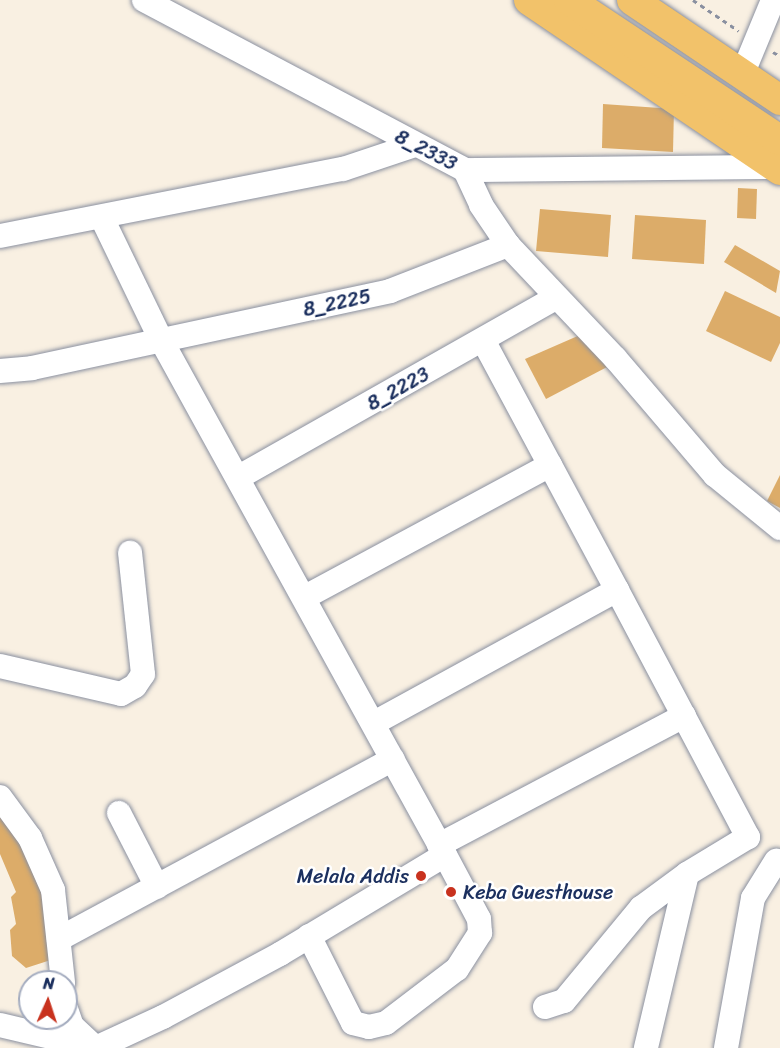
<!DOCTYPE html>
<style>
body{margin:0}
#map{position:relative;width:780px;height:1048px;overflow:hidden;background:#f9f0e2;font-family:Sriracha,sans-serif}
div>[style]{position:absolute}
.building>*{inset:0;background:#dcac69}
.path>*{height:3px;margin-top:-1.5px;transform-origin:0;background:repeating-linear-gradient(90deg,#8a90a0 0 4.5px,transparent 0 9px)}
.roads{filter:drop-shadow(0 0 2px #8a90a0) drop-shadow(0 0 2px #8a90a0)}
.minor>*{height:24px;margin:-12px;padding:0 12px;transform-origin:12px;border-radius:12px;background:#fff}
.major>*{height:30px;margin:-15px;padding:0 15px;transform-origin:15px;border-radius:15px;background:#f2c26a}
.dots>*{width:16px;height:16px;translate:-50% -50%;box-sizing:border-box;border:3px solid #fff;border-radius:50%}
span{translate:-50% -50%;white-space:nowrap;text-align:center;line-height:1.15;-webkit-text-stroke:5px #fff;paint-order:stroke}
.street-label{font-size:20px;color:#1b2f5e}
.poi-label{font-size:20px;color:#1b2f5e}
.right{translate:-100% -50%;text-align:right}
.left{translate:0 -50%;text-align:left}
.north{position:absolute;left:18px;top:970px;width:60px;height:60px;box-sizing:border-box;background:#fff;border:2px solid #a4acbf;border-radius:50%;rotate:3deg;font-size:16px;font-weight:700;line-height:24px;text-align:center;color:#1b2f5e}
.north::after{content:'';display:block;margin:auto;width:21px;height:27px;background:#c8321e;clip-path:polygon(50% 0,100% 100%,50% 72%,0 100%)}
</style>
<div id="map">
<div class="building">
<i style="clip-path:polygon(603px 104px,674px 109px,673px 152px,602px 148px)"></i>
<i style="clip-path:polygon(738px 188px,757px 189px,756px 219px,737px 218px)"></i>
<i style="clip-path:polygon(540px 209px,611px 215px,608px 257px,536px 251px)"></i>
<i style="clip-path:polygon(635px 215px,706px 220px,704px 264px,632px 259px)"></i>
<i style="clip-path:polygon(735px 245px,780px 271px,776px 293px,724px 262px)"></i>
<i style="clip-path:polygon(725px 291px,780px 317px,780px 343px,771px 362px,706px 331px)"></i>
<i style="clip-path:polygon(580px 335px,609px 366px,546px 399px,525px 359px)"></i>
<i style="clip-path:polygon(780px 475px,780px 508px,767px 501px)"></i>
<i style="clip-path:polygon(0 806px,35px 853px,57px 958px,26px 968px,12px 956px,10px 930px,16px 924px,11px 897px,16px 892px,0 854px)"></i>
</div>
<div class="path">
<i style="left:693px;top:0;width:55px;rotate:34deg"></i>
<i style="left:773px;top:52px;width:8px;rotate:30deg"></i>
</div>
<div class="roads">
<div class="minor">
<i style="left:144px;top:0;width:363px;rotate:27.9deg"></i>
<i style="left:465px;top:170px;width:310px;rotate:-0.6deg"></i>
<i style="left:742px;top:75px;width:81px;rotate:-67.5deg"></i>
<i style="left:465px;top:170px;width:38px;rotate:65deg"></i>
<i style="left:481px;top:205px;width:48px;rotate:56deg"></i>
<i style="left:508px;top:245px;width:156px;rotate:46.6deg"></i>
<i style="left:615px;top:358px;width:154px;rotate:49.5deg"></i>
<i style="left:715px;top:475px;width:84px;rotate:39.2deg"></i>
<i style="left:0;top:236px;width:349px;rotate:-11.1deg"></i>
<i style="left:343px;top:169px;width:76px;rotate:-18.4deg"></i>
<i style="left:484px;top:342px;width:140px;rotate:61.8deg"></i>
<i style="left:0;top:371px;width:32px;rotate:-5deg"></i>
<i style="left:32px;top:368px;width:366px;rotate:-12.1deg"></i>
<i style="left:390px;top:291px;width:127px;rotate:-21.3deg"></i>
<i style="left:239px;top:477px;width:364px;rotate:-29.5deg"></i>
<i style="left:617px;top:590px;width:280px;rotate:62.1deg"></i>
<i style="left:748px;top:837px;width:71px;rotate:148.8deg"></i>
<i style="left:687px;top:874px;width:179px;rotate:103.3deg"></i>
<i style="left:305px;top:597px;width:278px;rotate:-28.3deg"></i>
<i style="left:550px;top:465px;width:142px;rotate:61.8deg"></i>
<i style="left:617px;top:590px;width:277px;rotate:151.3deg"></i>
<i style="left:0;top:666px;width:124px;rotate:13deg"></i>
<i style="left:121px;top:694px;width:16px;rotate:-30deg"></i>
<i style="left:135px;top:686px;width:14px;rotate:-56deg"></i>
<i style="left:143px;top:674px;width:122px;rotate:-96.1deg"></i>
<i style="left:0;top:797px;width:51px;rotate:53.8deg"></i>
<i style="left:30px;top:838px;width:57px;rotate:66.1deg"></i>
<i style="left:53px;top:890px;width:93px;rotate:83.8deg"></i>
<i style="left:119px;top:813px;width:83px;rotate:62.8deg"></i>
<i style="left:439px;top:845px;width:277px;rotate:-27.8deg"></i>
<i style="left:309px;top:936px;width:97px;rotate:63.2deg"></i>
<i style="left:353px;top:1023px;width:16px;rotate:14deg"></i>
<i style="left:369px;top:1027px;width:17px;rotate:-13deg"></i>
<i style="left:386px;top:1023px;width:89px;rotate:-37.3deg"></i>
<i style="left:457px;top:969px;width:43px;rotate:-57.4deg"></i>
<i style="left:480px;top:933px;width:14px;rotate:-94deg"></i>
<i style="left:479px;top:919px;width:72px;rotate:-118deg"></i>
<i style="left:59px;top:939px;width:379px;rotate:-28.3deg"></i>
<i style="left:545px;top:1007px;width:20px;rotate:-18deg"></i>
<i style="left:564px;top:1001px;width:121px;rotate:-50.4deg"></i>
<i style="left:641px;top:908px;width:57px;rotate:-36.5deg"></i>
<i style="left:66px;top:1009px;width:18px;rotate:71deg"></i>
<i style="left:72px;top:1026px;width:33px;rotate:43deg"></i>
<i style="left:96px;top:1048px;width:74px;rotate:-24.8deg"></i>
<i style="left:163px;top:1017px;width:133px;rotate:-28.3deg"></i>
<i style="left:280px;top:954px;width:192px;rotate:-31deg"></i>
<i style="left:445px;top:855px;width:590px;rotate:-118.87deg"></i>
<i style="left:160px;top:338px;width:133px;rotate:-115.8deg"></i>
<i style="left:0;top:1025px;width:96px;rotate:13.3deg"></i>
<i style="left:726px;top:1048px;width:152px;rotate:-79.8deg"></i>
<i style="left:753px;top:898px;width:44px;rotate:-58.1deg"></i>
</div>
<div class="major">
<i style="left:529px;top:0;width:303px;rotate:34.1deg"></i>
<i style="left:569px;top:0;width:253px;rotate:33.6deg"></i>
<i style="left:632px;top:0;width:179px;rotate:34deg"></i>
</div>
</div>
<div class="dots">
<i style="left:421px;top:876px;background:#c8321e"></i>
<i style="left:451px;top:892px;background:#c8321e"></i>
</div>
<div class="street-label">
<span style="left:426px;top:150px;rotate:27deg">8_2333</span>
<span style="left:337px;top:303px;rotate:-12deg">8_2225</span>
<span style="left:398px;top:389px;rotate:-29deg">8_2223</span>
</div>
<div class="poi-label">
<span class="right" style="left:409px;top:876px">Melala Addis</span>
<span class="left" style="left:463px;top:892px">Keba Guesthouse</span>
</div>
<div class="north">N</div>
</div>
